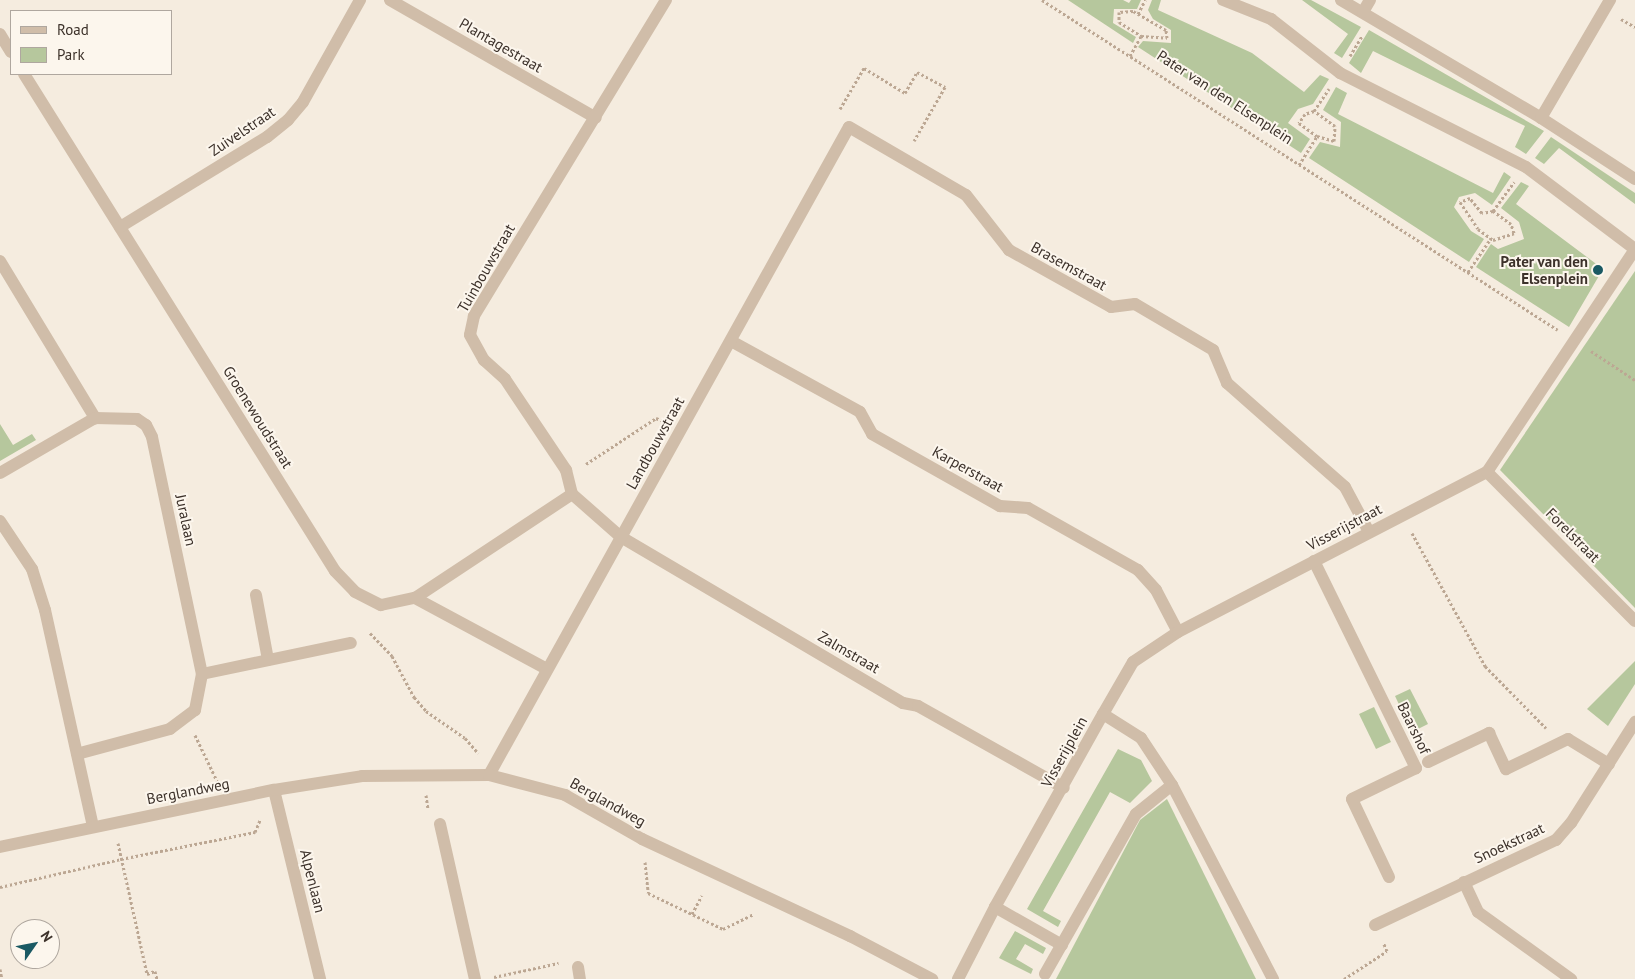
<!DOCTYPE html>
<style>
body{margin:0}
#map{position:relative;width:1635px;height:979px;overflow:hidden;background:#f5ecdf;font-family:"PT Sans",sans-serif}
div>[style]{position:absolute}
.green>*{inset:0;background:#b6c79d}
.path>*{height:3px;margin-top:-1.5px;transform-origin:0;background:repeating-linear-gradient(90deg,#bca793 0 2.5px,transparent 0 5px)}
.service>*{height:12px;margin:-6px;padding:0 6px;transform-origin:6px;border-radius:6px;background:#d0bda9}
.minor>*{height:12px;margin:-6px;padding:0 6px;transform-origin:6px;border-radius:6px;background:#d0bda9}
.dots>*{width:14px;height:14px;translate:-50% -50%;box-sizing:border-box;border:2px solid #fcf6ed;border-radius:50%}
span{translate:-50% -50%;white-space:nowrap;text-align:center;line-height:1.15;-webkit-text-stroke:4px #fcf6ed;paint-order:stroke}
.street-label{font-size:15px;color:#3c312a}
.poi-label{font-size:15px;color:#3c312a;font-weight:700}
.right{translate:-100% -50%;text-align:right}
.legend{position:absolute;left:10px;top:10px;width:162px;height:65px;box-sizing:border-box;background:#fcf6ed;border:1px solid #afa79f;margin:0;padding:6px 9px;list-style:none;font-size:15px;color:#3c312a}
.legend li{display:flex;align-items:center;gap:10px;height:25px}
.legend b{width:25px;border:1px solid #afa79f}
.north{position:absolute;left:10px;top:919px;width:50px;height:50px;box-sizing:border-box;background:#fcf6ed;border:1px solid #afa79f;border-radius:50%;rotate:57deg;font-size:14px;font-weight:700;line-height:20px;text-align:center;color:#3c312a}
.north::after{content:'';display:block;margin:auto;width:18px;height:22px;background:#1a5963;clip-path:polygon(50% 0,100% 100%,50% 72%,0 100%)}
</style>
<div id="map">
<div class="green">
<i style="clip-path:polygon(1068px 0,1123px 0,1129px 3px,1131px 0,1141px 0,1137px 9px,1114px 9px,1113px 23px,1136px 37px,1133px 43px)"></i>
<i style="clip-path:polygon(1152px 0,1161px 0,1158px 10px,1252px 53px,1304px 92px,1320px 75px,1329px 79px,1313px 104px,1298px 109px,1288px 123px,1310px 139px,1301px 153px,1138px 47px,1143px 41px,1171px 43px,1171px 30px,1153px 19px,1148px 10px)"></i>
<i style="clip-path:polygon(1302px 0,1311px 0,1361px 27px,1342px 58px,1334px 53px,1348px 34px)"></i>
<i style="clip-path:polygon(1369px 30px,1544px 131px,1526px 154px,1515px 147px,1525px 126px,1373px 51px,1361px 73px,1349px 63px)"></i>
<i style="clip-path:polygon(1336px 87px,1347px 93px,1338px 114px,1493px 193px,1504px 172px,1511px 177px,1492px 205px,1475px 193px,1459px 197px,1454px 207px,1471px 231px,1484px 239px,1469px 262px,1309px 158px,1320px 142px,1340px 147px,1341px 122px,1323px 110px)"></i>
<i style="clip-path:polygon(1551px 137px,1635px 193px,1635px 204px,1559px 148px,1544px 164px,1535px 158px)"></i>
<i style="clip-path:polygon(1521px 182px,1529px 186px,1516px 204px,1603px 269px,1569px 327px,1476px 267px,1491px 244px,1498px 249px,1524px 239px,1519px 222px,1501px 208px)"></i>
<i style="clip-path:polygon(1635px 271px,1635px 608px,1500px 470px)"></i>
<i style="clip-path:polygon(0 424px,13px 445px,32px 434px,36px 440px,0 461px)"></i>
<i style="clip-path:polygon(1635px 661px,1635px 684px,1608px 726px,1587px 709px)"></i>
<i style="clip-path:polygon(1410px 689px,1428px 724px,1412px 732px,1395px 696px)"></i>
<i style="clip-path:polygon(1374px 707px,1391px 742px,1376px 749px,1359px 714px)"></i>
<i style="clip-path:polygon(1118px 749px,1141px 760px,1152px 781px,1130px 803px,1110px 792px,1043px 911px,1061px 921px,1058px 927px,1027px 909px)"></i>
<i style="clip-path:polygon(1167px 799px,1256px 979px,1056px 979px,1140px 820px)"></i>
<i style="clip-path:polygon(1015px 931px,1046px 948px,1043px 954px,1025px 944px,1016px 959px,1033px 969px,1031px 974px,999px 958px)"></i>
</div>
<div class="path">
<i style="left:1042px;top:0;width:612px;rotate:32.6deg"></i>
<i style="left:1138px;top:14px;width:16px;rotate:-63deg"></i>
<i style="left:1621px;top:19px;width:16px;rotate:30deg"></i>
<i style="left:1130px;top:56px;width:23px;rotate:-61deg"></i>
<i style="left:1141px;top:36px;width:26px;rotate:4deg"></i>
<i style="left:1167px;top:38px;width:8px;rotate:-97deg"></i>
<i style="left:1166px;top:30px;width:38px;rotate:-150deg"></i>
<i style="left:1133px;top:11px;width:14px;rotate:176deg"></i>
<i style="left:1119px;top:12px;width:10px;rotate:90deg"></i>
<i style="left:1119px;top:22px;width:26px;rotate:32deg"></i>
<i style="left:1350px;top:56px;width:23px;rotate:-59deg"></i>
<i style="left:840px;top:109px;width:48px;rotate:-59.7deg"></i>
<i style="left:864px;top:68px;width:48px;rotate:31.4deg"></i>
<i style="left:905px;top:93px;width:24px;rotate:-60deg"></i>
<i style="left:917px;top:72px;width:32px;rotate:28deg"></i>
<i style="left:945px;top:87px;width:62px;rotate:119.9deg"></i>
<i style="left:1314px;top:111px;width:27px;rotate:-56deg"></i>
<i style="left:1299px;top:165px;width:34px;rotate:-58deg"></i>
<i style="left:1317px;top:136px;width:18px;rotate:16deg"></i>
<i style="left:1334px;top:141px;width:15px;rotate:-86deg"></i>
<i style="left:1335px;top:126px;width:26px;rotate:-144deg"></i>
<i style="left:1314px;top:111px;width:9px;rotate:162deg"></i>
<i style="left:1305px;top:114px;width:11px;rotate:124deg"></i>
<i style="left:1299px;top:123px;width:22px;rotate:36deg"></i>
<i style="left:1493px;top:211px;width:11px;rotate:170deg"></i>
<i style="left:1482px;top:213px;width:19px;rotate:-129deg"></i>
<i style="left:1470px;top:198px;width:11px;rotate:158deg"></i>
<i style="left:1460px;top:202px;width:32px;rotate:56deg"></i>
<i style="left:1478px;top:229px;width:19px;rotate:36deg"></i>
<i style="left:1493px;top:240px;width:22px;rotate:-18deg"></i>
<i style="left:1514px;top:233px;width:9px;rotate:-108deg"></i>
<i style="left:1511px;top:224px;width:22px;rotate:-144deg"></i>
<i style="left:1493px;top:211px;width:36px;rotate:-54deg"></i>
<i style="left:1468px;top:272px;width:41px;rotate:-55.9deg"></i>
<i style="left:1591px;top:351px;width:53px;rotate:33.4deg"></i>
<i style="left:586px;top:464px;width:84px;rotate:-33.3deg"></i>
<i style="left:656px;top:418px;width:8px;rotate:23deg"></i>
<i style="left:1412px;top:533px;width:152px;rotate:61.2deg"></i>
<i style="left:1485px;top:666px;width:87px;rotate:45.5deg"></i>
<i style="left:370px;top:633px;width:32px;rotate:46deg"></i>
<i style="left:392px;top:656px;width:47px;rotate:61.8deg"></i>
<i style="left:414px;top:697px;width:18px;rotate:49deg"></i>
<i style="left:426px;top:711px;width:47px;rotate:34.7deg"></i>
<i style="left:465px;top:738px;width:20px;rotate:49deg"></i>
<i style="left:195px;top:735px;width:51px;rotate:64.4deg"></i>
<i style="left:426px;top:795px;width:14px;rotate:82deg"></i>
<i style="left:118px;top:843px;width:134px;rotate:77.5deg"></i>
<i style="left:147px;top:974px;width:9px;rotate:-21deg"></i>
<i style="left:155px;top:971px;width:8px;rotate:76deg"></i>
<i style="left:645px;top:862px;width:31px;rotate:84deg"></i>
<i style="left:648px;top:893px;width:83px;rotate:25.6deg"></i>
<i style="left:723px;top:929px;width:34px;rotate:-26deg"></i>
<i style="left:0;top:887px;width:124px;rotate:-13deg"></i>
<i style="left:121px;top:859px;width:137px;rotate:-11.4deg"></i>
<i style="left:255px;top:832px;width:13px;rotate:-67deg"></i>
<i style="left:692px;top:914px;width:21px;rotate:-62deg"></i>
<i style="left:0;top:969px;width:10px;rotate:79deg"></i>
<i style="left:494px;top:977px;width:66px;rotate:-12.3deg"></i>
<i style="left:1344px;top:979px;width:51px;rotate:-33.1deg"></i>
<i style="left:1387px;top:951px;width:8px;rotate:-113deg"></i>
</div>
<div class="service">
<i style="left:1223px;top:0;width:52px;rotate:21.6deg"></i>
<i style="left:1271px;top:19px;width:88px;rotate:38deg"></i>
<i style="left:1340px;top:73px;width:208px;rotate:26.8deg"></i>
<i style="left:1526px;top:167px;width:136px;rotate:37deg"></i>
<i style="left:1428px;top:762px;width:68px;rotate:-25.4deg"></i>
<i style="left:1489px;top:733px;width:40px;rotate:65deg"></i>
<i style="left:1506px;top:769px;width:69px;rotate:-25.8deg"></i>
<i style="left:1568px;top:739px;width:48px;rotate:31.4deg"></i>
<i style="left:1389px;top:877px;width:86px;rotate:-115.4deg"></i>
<i style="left:1352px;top:799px;width:71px;rotate:-25.8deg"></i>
<i style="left:1464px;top:882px;width:33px;rotate:65deg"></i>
<i style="left:1478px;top:912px;width:115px;rotate:35.8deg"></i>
<i style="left:995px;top:907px;width:77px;rotate:29.6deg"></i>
<i style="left:1375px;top:925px;width:200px;rotate:-25.2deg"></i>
<i style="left:1556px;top:840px;width:23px;rotate:-49deg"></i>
<i style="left:1571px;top:823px;width:120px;rotate:-57.6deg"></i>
<i style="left:1045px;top:974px;width:184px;rotate:-60.4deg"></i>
<i style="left:1136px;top:814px;width:46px;rotate:-38.9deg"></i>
</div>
<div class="minor">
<i style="left:390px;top:0;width:237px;rotate:29.8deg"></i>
<i style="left:666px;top:0;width:370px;rotate:121.3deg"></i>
<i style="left:474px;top:316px;width:19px;rotate:102deg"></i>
<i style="left:470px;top:335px;width:29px;rotate:61deg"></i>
<i style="left:484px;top:360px;width:28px;rotate:42deg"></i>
<i style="left:505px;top:379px;width:110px;rotate:56.2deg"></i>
<i style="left:566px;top:470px;width:25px;rotate:76deg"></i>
<i style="left:572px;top:494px;width:65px;rotate:41.3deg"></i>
<i style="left:621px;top:537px;width:327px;rotate:30.5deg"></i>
<i style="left:903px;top:703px;width:15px;rotate:11deg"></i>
<i style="left:918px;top:706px;width:167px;rotate:29.3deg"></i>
<i style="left:1341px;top:0;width:232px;rotate:30.5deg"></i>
<i style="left:1541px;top:118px;width:112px;rotate:33deg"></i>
<i style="left:1363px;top:12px;width:14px;rotate:-60deg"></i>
<i style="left:0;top:34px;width:21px;rotate:59deg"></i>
<i style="left:24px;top:74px;width:586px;rotate:57.96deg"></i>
<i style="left:335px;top:571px;width:29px;rotate:46deg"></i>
<i style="left:355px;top:592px;width:29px;rotate:27deg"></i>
<i style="left:381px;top:605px;width:35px;rotate:-12deg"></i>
<i style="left:415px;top:598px;width:150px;rotate:28.3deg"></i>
<i style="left:1541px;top:118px;width:137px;rotate:-59.7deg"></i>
<i style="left:120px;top:227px;width:172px;rotate:-31.5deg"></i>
<i style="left:267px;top:137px;width:27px;rotate:-39deg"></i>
<i style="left:288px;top:120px;width:23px;rotate:-50deg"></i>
<i style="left:303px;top:102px;width:117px;rotate:-60.8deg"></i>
<i style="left:0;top:261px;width:184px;rotate:58.8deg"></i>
<i style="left:731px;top:341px;width:147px;rotate:28.8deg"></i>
<i style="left:860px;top:412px;width:25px;rotate:61deg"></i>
<i style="left:872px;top:434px;width:147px;rotate:29.4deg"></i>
<i style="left:1000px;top:506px;width:28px;rotate:4deg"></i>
<i style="left:1028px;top:508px;width:126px;rotate:29.4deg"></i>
<i style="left:1138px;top:570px;width:27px;rotate:48deg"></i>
<i style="left:1156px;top:590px;width:47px;rotate:62.4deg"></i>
<i style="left:1487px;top:472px;width:210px;rotate:45.2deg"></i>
<i style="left:0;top:473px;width:110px;rotate:-30.1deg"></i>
<i style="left:95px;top:418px;width:42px;rotate:1.4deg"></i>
<i style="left:137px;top:419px;width:11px;rotate:34deg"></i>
<i style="left:146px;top:425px;width:13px;rotate:63deg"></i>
<i style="left:152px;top:437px;width:242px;rotate:78.1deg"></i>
<i style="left:202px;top:674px;width:37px;rotate:101deg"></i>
<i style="left:195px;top:710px;width:31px;rotate:143deg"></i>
<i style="left:170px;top:729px;width:96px;rotate:165deg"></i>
<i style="left:0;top:521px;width:58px;rotate:56.3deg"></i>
<i style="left:32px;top:569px;width:43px;rotate:72.4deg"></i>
<i style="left:45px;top:610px;width:222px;rotate:77.5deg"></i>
<i style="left:1314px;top:561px;width:231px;rotate:63.8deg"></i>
<i style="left:256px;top:595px;width:66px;rotate:79.5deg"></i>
<i style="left:415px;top:598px;width:188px;rotate:-33.5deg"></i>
<i style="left:202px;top:674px;width:152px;rotate:-11.8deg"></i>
<i style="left:1103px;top:714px;width:60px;rotate:-60deg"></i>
<i style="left:1133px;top:662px;width:54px;rotate:-33.7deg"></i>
<i style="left:1178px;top:632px;width:348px;rotate:-27.4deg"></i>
<i style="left:1487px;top:472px;width:268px;rotate:-56.4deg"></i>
<i style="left:489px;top:775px;width:741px;rotate:-60.95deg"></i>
<i style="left:849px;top:127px;width:135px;rotate:30.2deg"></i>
<i style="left:966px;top:195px;width:70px;rotate:52deg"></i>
<i style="left:1009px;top:250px;width:117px;rotate:29.2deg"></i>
<i style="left:1111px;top:307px;width:24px;rotate:-7deg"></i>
<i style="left:1135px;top:304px;width:91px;rotate:30.5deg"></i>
<i style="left:1213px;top:350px;width:36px;rotate:67deg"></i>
<i style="left:1227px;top:383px;width:157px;rotate:41.4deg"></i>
<i style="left:1345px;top:487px;width:51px;rotate:61.9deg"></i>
<i style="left:274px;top:790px;width:195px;rotate:76.3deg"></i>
<i style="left:440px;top:824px;width:159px;rotate:77.3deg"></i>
<i style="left:0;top:847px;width:280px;rotate:-11.8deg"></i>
<i style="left:274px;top:790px;width:89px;rotate:-9deg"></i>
<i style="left:362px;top:776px;width:127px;rotate:-0.5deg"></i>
<i style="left:489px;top:775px;width:79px;rotate:14.7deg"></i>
<i style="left:565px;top:795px;width:89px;rotate:29.7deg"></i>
<i style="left:642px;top:839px;width:230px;rotate:25deg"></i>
<i style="left:850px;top:936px;width:93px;rotate:27.7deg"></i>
<i style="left:578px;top:967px;width:12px;rotate:81deg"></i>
<i style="left:958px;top:979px;width:81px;rotate:-62.8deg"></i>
<i style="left:995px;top:907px;width:221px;rotate:-60.8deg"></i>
<i style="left:1103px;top:714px;width:45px;rotate:32.3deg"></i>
<i style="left:1141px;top:738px;width:56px;rotate:56.6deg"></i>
<i style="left:1172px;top:785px;width:219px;rotate:62.5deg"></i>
</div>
<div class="dots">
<i style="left:1598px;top:270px;background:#1a5963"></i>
</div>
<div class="street-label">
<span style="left:501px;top:45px;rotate:30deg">Plantagestraat</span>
<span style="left:1225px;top:97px;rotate:33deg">Pater van den Elsenplein</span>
<span style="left:242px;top:131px;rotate:-34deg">Zuivelstraat</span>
<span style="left:1069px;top:266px;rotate:29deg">Brasemstraat</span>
<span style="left:486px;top:268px;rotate:-60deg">Tuinbouwstraat</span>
<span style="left:258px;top:417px;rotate:58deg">Groenewoudstraat</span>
<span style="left:655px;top:443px;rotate:-61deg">Landbouwstraat</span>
<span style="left:968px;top:469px;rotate:29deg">Karperstraat</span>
<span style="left:186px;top:520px;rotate:78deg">Juralaan</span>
<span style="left:1344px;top:527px;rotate:-28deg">Visserijstraat</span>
<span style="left:1573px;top:535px;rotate:45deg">Forelstraat</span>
<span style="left:849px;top:652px;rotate:30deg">Zalmstraat</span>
<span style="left:1414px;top:728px;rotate:64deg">Baarshof</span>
<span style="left:1064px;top:752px;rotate:-61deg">Visserijplein</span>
<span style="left:188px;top:791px;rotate:-11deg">Berglandweg</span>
<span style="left:608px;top:802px;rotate:29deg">Berglandweg</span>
<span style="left:1509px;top:843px;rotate:-25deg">Snoekstraat</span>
<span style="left:313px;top:881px;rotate:76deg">Alpenlaan</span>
</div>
<div class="poi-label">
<span class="right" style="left:1588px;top:270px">Pater van den<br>Elsenplein</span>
</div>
<ul class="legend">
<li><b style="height:6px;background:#d0bda9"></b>Road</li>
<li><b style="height:14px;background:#b6c79d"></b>Park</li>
</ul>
<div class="north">N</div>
</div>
